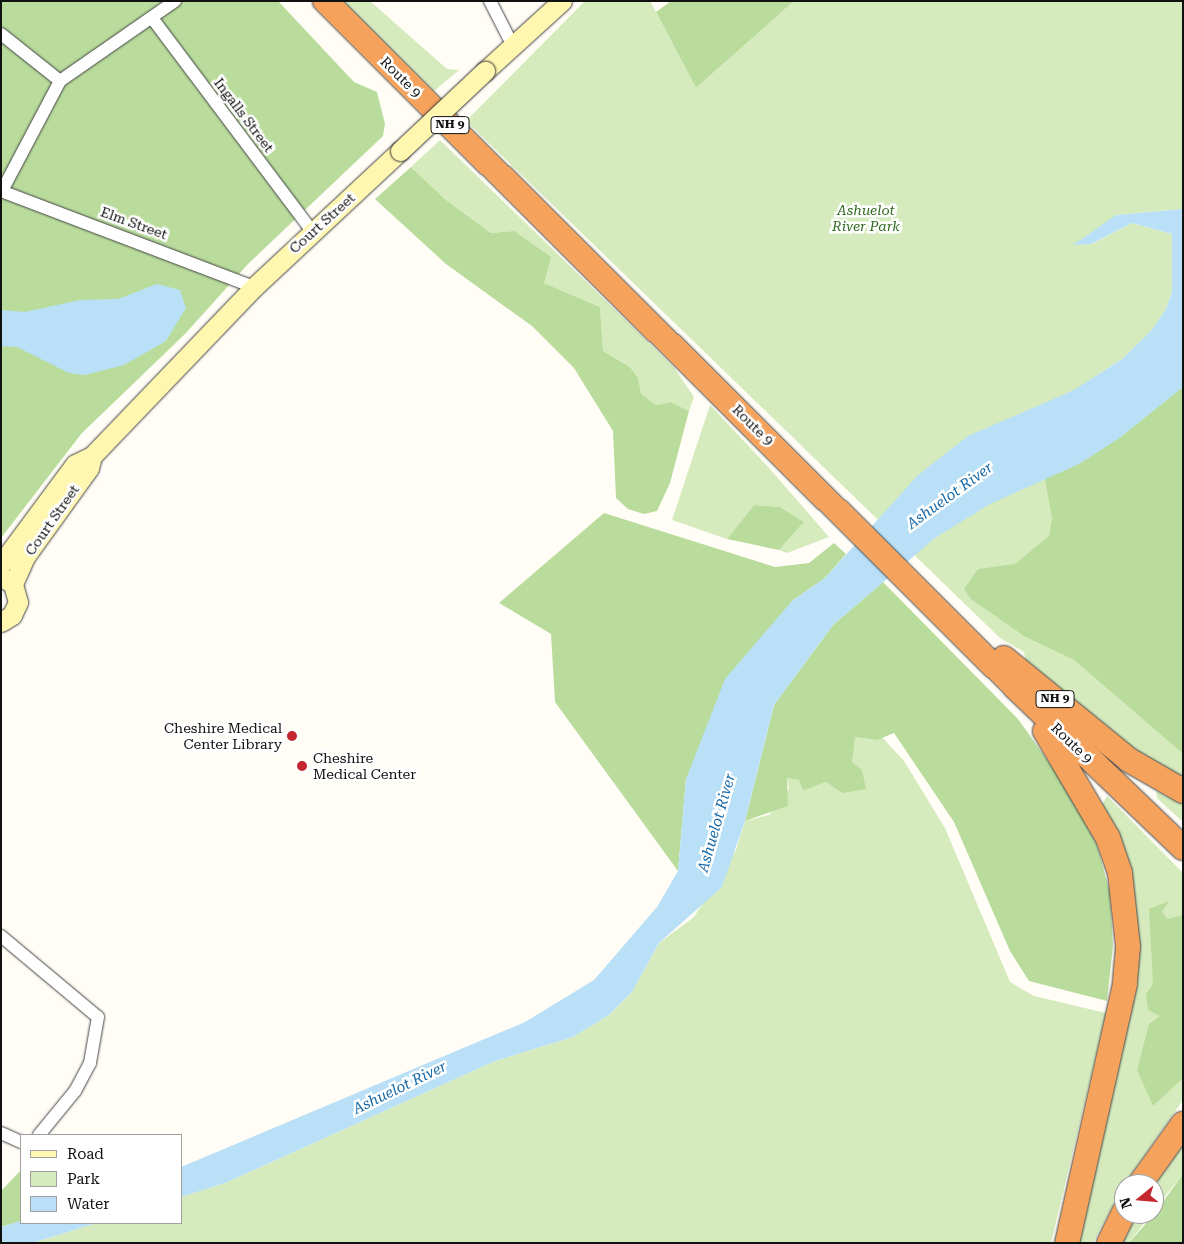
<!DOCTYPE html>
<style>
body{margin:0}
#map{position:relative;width:1184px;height:1244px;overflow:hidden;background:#fffdf5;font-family:"Roboto Serif",serif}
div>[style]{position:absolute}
.green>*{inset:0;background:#d5ebbd}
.forest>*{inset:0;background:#b9dc9c}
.water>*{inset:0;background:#b9e0f7}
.roads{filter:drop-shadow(0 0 1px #444) drop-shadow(0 0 1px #444)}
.street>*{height:12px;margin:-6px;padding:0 6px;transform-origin:6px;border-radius:6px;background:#fff}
.secondary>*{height:19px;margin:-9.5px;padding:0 9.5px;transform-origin:9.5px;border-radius:9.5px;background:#fff6b0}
.highway>*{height:24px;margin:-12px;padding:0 12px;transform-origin:12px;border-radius:12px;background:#f5a25d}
.bridges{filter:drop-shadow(0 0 1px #333) drop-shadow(0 0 1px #333)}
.secondary-bridge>*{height:19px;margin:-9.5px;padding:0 9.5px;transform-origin:9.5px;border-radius:9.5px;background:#fff6b0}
.dots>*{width:14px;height:14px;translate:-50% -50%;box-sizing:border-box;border:2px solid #fff;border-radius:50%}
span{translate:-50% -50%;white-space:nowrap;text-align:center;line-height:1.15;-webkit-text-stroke:5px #fff;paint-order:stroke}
.shield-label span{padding:1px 4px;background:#fff;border:1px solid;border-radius:4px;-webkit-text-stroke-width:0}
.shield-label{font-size:12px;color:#111;font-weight:700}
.street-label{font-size:14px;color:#111}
.park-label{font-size:14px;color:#2f6b1f;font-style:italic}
.poi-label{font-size:14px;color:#111}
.right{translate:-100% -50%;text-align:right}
.left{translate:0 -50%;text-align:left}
.water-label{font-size:15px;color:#1768a6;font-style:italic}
.frame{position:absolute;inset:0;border:2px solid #111;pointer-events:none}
.legend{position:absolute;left:20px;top:1134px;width:162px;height:90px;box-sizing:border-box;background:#fff;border:1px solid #a0a0a0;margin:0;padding:6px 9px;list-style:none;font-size:15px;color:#111}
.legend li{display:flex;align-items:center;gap:10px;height:25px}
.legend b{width:25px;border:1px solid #a0a0a0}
.north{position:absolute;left:1114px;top:1174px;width:50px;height:50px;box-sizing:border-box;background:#fff;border:1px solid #a0a0a0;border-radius:50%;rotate:253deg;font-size:14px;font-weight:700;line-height:20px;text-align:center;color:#111}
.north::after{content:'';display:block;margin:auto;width:18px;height:22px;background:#c4262e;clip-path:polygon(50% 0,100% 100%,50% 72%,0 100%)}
</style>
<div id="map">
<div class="green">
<i style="clip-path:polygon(343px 1px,370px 1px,447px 69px,459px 70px,434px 91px)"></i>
<i style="clip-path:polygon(585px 1px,650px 1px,696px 88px,794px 1px,1183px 1px,1183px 209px,1116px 215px,1092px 244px,1132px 223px,1172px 234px,1172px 291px,1166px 309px,1151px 331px,1122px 359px,1085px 383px,1079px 463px,1183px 387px,1101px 637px,1034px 640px,1074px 660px,1183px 754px,1183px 783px,1149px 766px,1027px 667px,1024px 652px,1000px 638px,466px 121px)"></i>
<i style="clip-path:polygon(440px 140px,673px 366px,694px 397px,689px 411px,671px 402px,656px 405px,640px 394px,638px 378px,630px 367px,603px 351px,600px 307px,544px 283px,514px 231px,491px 233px,446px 200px,411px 167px)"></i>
<i style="clip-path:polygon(710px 405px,770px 469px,829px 537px,787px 553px,779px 550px,804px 522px,780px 507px,754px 505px,727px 539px,672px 520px)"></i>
<i style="clip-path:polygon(881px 736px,904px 761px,945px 828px,1010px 982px,1034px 996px,1106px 1013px,1051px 1243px,32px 1243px,97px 1223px,181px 1223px,181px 1197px,225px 1183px,495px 1061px,573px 1037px,609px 1015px,632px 992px,659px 943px,694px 917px,736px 850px,745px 821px,769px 815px,789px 789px,787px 778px,799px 780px,803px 791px,826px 782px,842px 793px,855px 737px,877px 740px)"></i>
<i style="clip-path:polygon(1156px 791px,1183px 804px,1183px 822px,1157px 798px)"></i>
<i style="clip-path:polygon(1107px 796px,1183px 873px,1183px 1100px,1124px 1184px,1093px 1243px,1070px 1243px,1129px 985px,1102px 805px)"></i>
<i style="clip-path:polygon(1183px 1144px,1183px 1174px,1154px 1210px,1154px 1186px)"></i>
<i style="clip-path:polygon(1137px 1214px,1151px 1214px,1129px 1243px,1122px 1243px)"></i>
</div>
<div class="forest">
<i style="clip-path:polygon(1px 1px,278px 1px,354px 82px,377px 92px,385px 124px,383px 136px,248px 264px,185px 334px,82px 433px,1px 538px)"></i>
<i style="clip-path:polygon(671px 1px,794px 1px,696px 88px,656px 12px)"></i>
<i style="clip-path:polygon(411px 167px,446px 200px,491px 233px,514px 231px,551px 257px,544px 283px,600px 307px,603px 351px,630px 367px,638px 378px,641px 394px,656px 405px,671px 402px,689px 411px,670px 483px,657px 511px,644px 514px,628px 509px,616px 498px,613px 431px,574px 368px,532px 326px,446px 264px,375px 199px)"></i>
<i style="clip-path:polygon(1183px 387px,1183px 754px,1074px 660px,1024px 636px,971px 599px,964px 589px,978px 569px,1015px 564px,1049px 536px,1052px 518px,1045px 479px,1118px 439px)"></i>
<i style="clip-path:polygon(754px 505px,780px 507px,804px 522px,779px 550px,727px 539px)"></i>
<i style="clip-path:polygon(604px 513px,775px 567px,809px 563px,834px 543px,846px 554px,825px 578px,792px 601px,686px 779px,678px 871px,555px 702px,551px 634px,499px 603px)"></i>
<i style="clip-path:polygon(883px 582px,1018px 719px,1063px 782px,1097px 845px,1110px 893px,1113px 946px,1107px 1001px,1029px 981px,1010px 951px,954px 822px,894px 733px,877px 740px,855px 737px,852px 762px,862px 770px,866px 789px,842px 793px,826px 782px,803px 791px,799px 780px,787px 778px,788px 806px,745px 821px,774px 705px,833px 625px)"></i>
<i style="clip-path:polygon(1169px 901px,1162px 912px,1167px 919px,1183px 915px,1183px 1078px,1153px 1106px,1137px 1070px,1149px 1024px,1160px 1016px,1148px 1010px,1146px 994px,1153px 984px,1149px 909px)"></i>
<i style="clip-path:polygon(21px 1170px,21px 1221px,1px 1227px,1px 1191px)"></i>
<i style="clip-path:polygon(1183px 1174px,1183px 1243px,1129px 1243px,1154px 1214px)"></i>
</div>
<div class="water">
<i style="clip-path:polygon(1183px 209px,1183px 387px,1118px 439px,1079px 464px,990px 504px,935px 538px,833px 625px,774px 705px,745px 821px,722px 887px,659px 943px,632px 992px,609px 1015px,573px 1037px,495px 1061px,225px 1183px,181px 1197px,181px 1167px,525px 1022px,594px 980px,657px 907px,678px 871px,686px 779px,725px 679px,792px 601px,825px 578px,918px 475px,968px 436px,1074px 390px,1122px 359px,1151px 331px,1166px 309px,1172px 291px,1172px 234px,1132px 223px,1091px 244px,1073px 245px,1116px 215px)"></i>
<i style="clip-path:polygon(157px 284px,180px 290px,186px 308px,166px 341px,124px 365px,85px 375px,69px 373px,17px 347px,1px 346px,1px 310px,25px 312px,80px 300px,118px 299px)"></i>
<i style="clip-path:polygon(21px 1221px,21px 1223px,97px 1223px,32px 1243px,1px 1243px,1px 1227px)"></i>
</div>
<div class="roads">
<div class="street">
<i style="left:490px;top:1px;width:51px;rotate:62.9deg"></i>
<i style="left:152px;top:18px;width:266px;rotate:53.1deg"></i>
<i style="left:1px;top:34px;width:75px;rotate:38.5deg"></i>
<i style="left:1px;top:191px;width:271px;rotate:20.8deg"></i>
<i style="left:2px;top:191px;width:124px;rotate:-62.2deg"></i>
<i style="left:60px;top:81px;width:140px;rotate:-34.8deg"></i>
<i style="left:1px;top:936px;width:126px;rotate:39.9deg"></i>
<i style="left:98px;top:1017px;width:47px;rotate:99.9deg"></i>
<i style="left:90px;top:1063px;width:32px;rotate:118deg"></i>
<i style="left:75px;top:1091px;width:57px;rotate:129.3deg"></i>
<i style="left:1px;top:1133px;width:22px;rotate:24deg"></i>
</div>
<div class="secondary">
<i style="left:485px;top:71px;width:104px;rotate:-42.3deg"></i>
<i style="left:1px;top:564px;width:124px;rotate:-53.5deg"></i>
<i style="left:75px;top:464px;width:19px;rotate:-25deg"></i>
<i style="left:92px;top:456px;width:234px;rotate:-46.2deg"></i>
<i style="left:254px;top:287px;width:200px;rotate:-43deg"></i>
<i style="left:13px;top:584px;width:30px;rotate:-66deg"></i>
<i style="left:25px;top:557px;width:110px;rotate:-54.3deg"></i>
<i style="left:89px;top:468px;width:12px;rotate:-76deg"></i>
<i style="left:1px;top:622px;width:13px;rotate:-32deg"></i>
<i style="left:12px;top:615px;width:14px;rotate:-65deg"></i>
<i style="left:18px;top:602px;width:19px;rotate:-106deg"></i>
<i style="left:13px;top:584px;width:13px;rotate:-148deg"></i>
</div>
<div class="highway">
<i style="left:325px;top:1px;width:972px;rotate:44.83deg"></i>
<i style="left:1014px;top:686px;width:234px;rotate:43.8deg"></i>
<i style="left:1004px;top:658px;width:161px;rotate:39.2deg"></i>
<i style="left:1129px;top:760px;width:62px;rotate:29.9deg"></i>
<i style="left:1045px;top:731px;width:124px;rotate:59.5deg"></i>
<i style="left:1108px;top:838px;width:37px;rotate:71deg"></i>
<i style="left:1120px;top:873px;width:74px;rotate:83.8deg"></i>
<i style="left:1128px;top:947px;width:37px;rotate:95deg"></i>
<i style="left:1125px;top:984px;width:265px;rotate:102.6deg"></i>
<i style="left:1140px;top:1184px;width:74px;rotate:-54.4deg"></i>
<i style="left:1109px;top:1243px;width:34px;rotate:-64deg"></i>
</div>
</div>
<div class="bridges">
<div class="secondary-bridge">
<i style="left:400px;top:151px;width:117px;rotate:-43.3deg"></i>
</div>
</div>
<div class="dots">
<i style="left:292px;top:736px;background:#c4262e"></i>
<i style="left:302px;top:766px;background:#c4262e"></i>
</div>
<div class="shield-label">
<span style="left:450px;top:125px">NH 9</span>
<span style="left:1055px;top:699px">NH 9</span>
</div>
<div class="street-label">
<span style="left:401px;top:77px;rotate:45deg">Route 9</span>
<span style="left:244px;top:115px;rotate:53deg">Ingalls Street</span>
<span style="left:134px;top:223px;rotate:20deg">Elm Street</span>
<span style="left:322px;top:223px;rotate:-42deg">Court Street</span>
<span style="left:753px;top:425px;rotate:45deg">Route 9</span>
<span style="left:52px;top:520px;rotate:-55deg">Court Street</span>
<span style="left:1072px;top:743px;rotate:44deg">Route 9</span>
</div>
<div class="park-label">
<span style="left:866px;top:218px">Ashuelot<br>River Park</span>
</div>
<div class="poi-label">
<span class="right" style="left:282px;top:736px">Cheshire Medical<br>Center Library</span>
<span class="left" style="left:313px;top:766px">Cheshire<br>Medical Center</span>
</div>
<div class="water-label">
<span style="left:950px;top:496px;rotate:-36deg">Ashuelot River</span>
<span style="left:717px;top:823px;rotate:-74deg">Ashuelot River</span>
<span style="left:400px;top:1088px;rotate:-26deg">Ashuelot River</span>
</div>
<div class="frame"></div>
<ul class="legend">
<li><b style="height:6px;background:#fff6b0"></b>Road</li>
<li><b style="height:14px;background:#d5ebbd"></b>Park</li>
<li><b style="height:14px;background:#b9e0f7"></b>Water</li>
</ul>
<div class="north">N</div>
</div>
